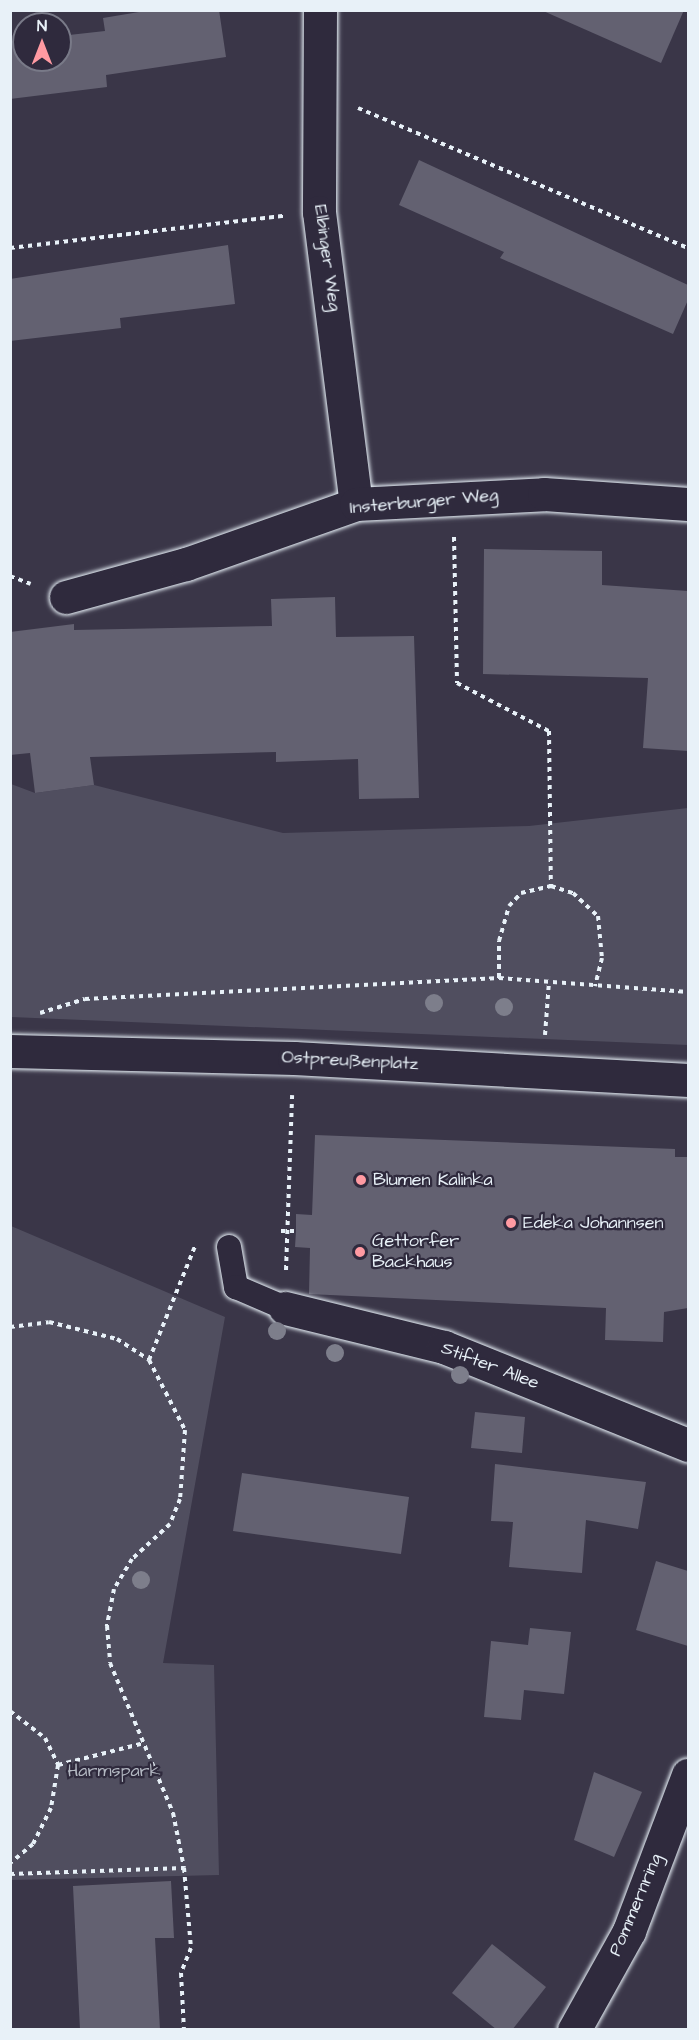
<!DOCTYPE html>
<meta charset="utf-8">
<style>
body{margin:0}
#map{position:relative;width:699px;height:2040px;overflow:hidden;background:#3a3648;font-family:"Architects Daughter",sans-serif}
div>[style]{position:absolute}
.green>*{inset:0;background:#504e5f}
.building>*{inset:0;background:#636171}
.path>*{height:4px;margin-top:-2px;transform-origin:0;background:repeating-linear-gradient(90deg,#e8f1f8 0 4.5px,transparent 0 9px)}
.roads{filter:drop-shadow(0 0 2px #e8f1f8) drop-shadow(0 0 2px #e8f1f8)}
.lane>*{height:24px;margin:-12px;padding:0 12px;transform-origin:12px;border-radius:12px;background:#2f2a3d}
.street>*{height:33px;margin:-16.5px;padding:0 16.5px;transform-origin:16.5px;border-radius:16.5px;background:#2f2a3d}
.trees>*{width:18px;height:18px;margin:-9px;border-radius:50%;background:#7d7e8b}
.dots>*{width:16px;height:16px;translate:-50% -50%;box-sizing:border-box;border:3px solid #2f2a3d;border-radius:50%}
span{translate:-50% -50%;white-space:nowrap;text-align:center;line-height:1.15;-webkit-text-stroke:4.5px #2f2a3d;paint-order:stroke}
.street-label{font-size:18px;color:#e8f1f8}
.poi-label{font-size:18px;color:#e8f1f8}
.left{translate:0 -50%;text-align:left}
.park-label{font-size:18px;color:#b3b8c2}
.frame{position:absolute;inset:0;border:12px solid #e8f1f8;pointer-events:none}
.north{position:absolute;left:12px;top:12px;width:60px;height:60px;box-sizing:border-box;background:#2f2a3d;border:2px solid #797a88;border-radius:50%;rotate:0deg;font-size:16px;font-weight:700;line-height:24px;text-align:center;color:#e8f1f8}
.north::after{content:'';display:block;margin:auto;width:21px;height:27px;background:#ff9aa2;clip-path:polygon(50% 0,100% 100%,50% 72%,0 100%)}
</style>
<div id="map">
<div class="green">
<i style="clip-path:polygon(11px 784px,35px 793px,94px 785px,283px 833px,529px 826px,688px 808px,688px 1045px,11px 1017px)"></i>
<i style="clip-path:polygon(11px 1226px,225px 1317px,163px 1663px,214px 1665px,219px 1875px,11px 1880px)"></i>
</div>
<div class="building">
<i style="clip-path:polygon(151px 10px,219px 10px,226px 57px,106px 75px,107px 87px,10px 99px,10px 42px,24px 41px,24px 60px,60px 60px,60px 36px,105px 31px,103px 18px)"></i>
<i style="clip-path:polygon(541px 10px,684px 10px,661px 63px)"></i>
<i style="clip-path:polygon(419px 160px,688px 285px,688px 300px,673px 334px,500px 258px,504px 252px,399px 205px)"></i>
<i style="clip-path:polygon(228px 245px,235px 304px,120px 318px,121px 328px,10px 341px,10px 279px)"></i>
<i style="clip-path:polygon(484px 549px,602px 551px,602px 585px,688px 591px,688px 751px,643px 748px,648px 678px,483px 674px)"></i>
<i style="clip-path:polygon(335px 597px,336px 637px,414px 636px,419px 798px,359px 799px,358px 759px,276px 762px,276px 752px,90px 757px,94px 785px,35px 793px,30px 753px,10px 755px,10px 632px,74px 624px,74px 630px,272px 626px,271px 599px)"></i>
<i style="clip-path:polygon(315px 1135px,675px 1149px,675px 1157px,688px 1157px,688px 1308px,664px 1312px,663px 1342px,605px 1340px,606px 1308px,309px 1294px,310px 1248px,295px 1247px,296px 1231px,296px 1214px,312px 1215px)"></i>
<i style="clip-path:polygon(475px 1412px,525px 1417px,522px 1453px,471px 1448px)"></i>
<i style="clip-path:polygon(495px 1464px,646px 1482px,638px 1529px,586px 1520px,582px 1573px,509px 1567px,513px 1522px,491px 1521px)"></i>
<i style="clip-path:polygon(242px 1473px,409px 1497px,401px 1554px,233px 1531px)"></i>
<i style="clip-path:polygon(656px 1561px,688px 1571px,688px 1646px,636px 1630px)"></i>
<i style="clip-path:polygon(530px 1628px,571px 1632px,564px 1694px,524px 1690px,521px 1720px,484px 1717px,491px 1641px,528px 1645px)"></i>
<i style="clip-path:polygon(594px 1772px,642px 1792px,614px 1857px,574px 1840px)"></i>
<i style="clip-path:polygon(171px 1881px,174px 1938px,155px 1938px,160px 2030px,80px 2030px,73px 1886px)"></i>
<i style="clip-path:polygon(492px 1944px,546px 1987px,512px 2030px,497px 2030px,452px 1993px)"></i>
</div>
<div class="path">
<i style="left:358px;top:108px;width:358px;rotate:23deg"></i>
<i style="left:10px;top:248px;width:276px;rotate:-6.7deg"></i>
<i style="left:454px;top:537px;width:146px;rotate:88.8deg"></i>
<i style="left:457px;top:683px;width:104px;rotate:27.6deg"></i>
<i style="left:549px;top:731px;width:155px;rotate:89.3deg"></i>
<i style="left:10px;top:576px;width:22px;rotate:21deg"></i>
<i style="left:499px;top:978px;width:37px;rotate:-90deg"></i>
<i style="left:499px;top:941px;width:36px;rotate:-74deg"></i>
<i style="left:509px;top:906px;width:18px;rotate:-47deg"></i>
<i style="left:521px;top:893px;width:31px;rotate:-13deg"></i>
<i style="left:551px;top:886px;width:23px;rotate:18deg"></i>
<i style="left:573px;top:893px;width:34px;rotate:43deg"></i>
<i style="left:598px;top:916px;width:42px;rotate:84.6deg"></i>
<i style="left:602px;top:958px;width:29px;rotate:104deg"></i>
<i style="left:40px;top:1013px;width:47px;rotate:-17.3deg"></i>
<i style="left:85px;top:999px;width:415px;rotate:-2.9deg"></i>
<i style="left:499px;top:978px;width:190px;rotate:4.2deg"></i>
<i style="left:545px;top:1035px;width:53px;rotate:-85.7deg"></i>
<i style="left:281px;top:1231px;width:15px"></i>
<i style="left:286px;top:1270px;width:175px;rotate:-88deg"></i>
<i style="left:10px;top:1327px;width:39px;rotate:-7deg"></i>
<i style="left:49px;top:1322px;width:70px;rotate:14deg"></i>
<i style="left:117px;top:1339px;width:38px;rotate:33deg"></i>
<i style="left:149px;top:1360px;width:79px;rotate:62.8deg"></i>
<i style="left:185px;top:1430px;width:69px;rotate:94.1deg"></i>
<i style="left:180px;top:1499px;width:27px;rotate:112deg"></i>
<i style="left:170px;top:1524px;width:52px;rotate:137.4deg"></i>
<i style="left:132px;top:1559px;width:35px;rotate:121deg"></i>
<i style="left:114px;top:1589px;width:38px;rotate:101deg"></i>
<i style="left:107px;top:1626px;width:37px;rotate:85deg"></i>
<i style="left:110px;top:1663px;width:163px;rotate:67.2deg"></i>
<i style="left:173px;top:1813px;width:56px;rotate:78.7deg"></i>
<i style="left:184px;top:1868px;width:80px;rotate:85deg"></i>
<i style="left:191px;top:1948px;width:27px;rotate:112deg"></i>
<i style="left:181px;top:1973px;width:57px;rotate:87deg"></i>
<i style="left:149px;top:1360px;width:123px;rotate:-68deg"></i>
<i style="left:10px;top:1711px;width:44px;rotate:37.6deg"></i>
<i style="left:45px;top:1738px;width:30px;rotate:64deg"></i>
<i style="left:58px;top:1765px;width:44px;rotate:99.2deg"></i>
<i style="left:51px;top:1808px;width:40px;rotate:116.6deg"></i>
<i style="left:33px;top:1844px;width:30px;rotate:140deg"></i>
<i style="left:58px;top:1765px;width:89px;rotate:-14.3deg"></i>
<i style="left:10px;top:1874px;width:174px;rotate:-2deg"></i>
</div>
<div class="roads">
<div class="lane">
<i style="left:229px;top:1247px;width:41px;rotate:80.1deg"></i>
<i style="left:236px;top:1287px;width:53px;rotate:23.2deg"></i>
</div>
<div class="street">
<i style="left:320px;top:10px;width:202px;rotate:90.3deg"></i>
<i style="left:319px;top:212px;width:294px;rotate:82.8deg"></i>
<i style="left:66px;top:597px;width:124px;rotate:-15.4deg"></i>
<i style="left:186px;top:564px;width:180px;rotate:-19.4deg"></i>
<i style="left:356px;top:504px;width:188px;rotate:-3deg"></i>
<i style="left:544px;top:494px;width:144px;rotate:4deg"></i>
<i style="left:10px;top:1051px;width:284px;rotate:1.4deg"></i>
<i style="left:294px;top:1058px;width:395px;rotate:3.2deg"></i>
<i style="left:285px;top:1308px;width:164px;rotate:13.8deg"></i>
<i style="left:444px;top:1347px;width:263px;rotate:21.9deg"></i>
<i style="left:574px;top:2030px;width:113px;rotate:-60.9deg"></i>
<i style="left:629px;top:1931px;width:167px;rotate:-69.3deg"></i>
</div>
</div>
<div class="trees">
<i style="left:434px;top:1003px"></i>
<i style="left:504px;top:1007px"></i>
<i style="left:277px;top:1331px"></i>
<i style="left:335px;top:1353px"></i>
<i style="left:460px;top:1375px"></i>
<i style="left:141px;top:1580px"></i>
</div>
<div class="dots">
<i style="left:361px;top:1180px;background:#ff9aa2"></i>
<i style="left:511px;top:1223px;background:#ff9aa2"></i>
<i style="left:360px;top:1252px;background:#ff9aa2"></i>
</div>
<div class="street-label">
<span style="left:327px;top:258px;rotate:82deg">Elbinger Weg</span>
<span style="left:424px;top:502px;rotate:-5deg">Insterburger Weg</span>
<span style="left:350px;top:1061px;rotate:3deg">Ostpreußenplatz</span>
<span style="left:490px;top:1366px;rotate:21deg">Stifter Allee</span>
<span style="left:636px;top:1905px;rotate:-67deg">Pommernring</span>
</div>
<div class="poi-label">
<span class="left" style="left:373px;top:1180px">Blumen Kalinka</span>
<span class="left" style="left:523px;top:1223px">Edeka Johannsen</span>
<span class="left" style="left:372px;top:1252px">Gettorfer<br>Backhaus</span>
</div>
<div class="park-label">
<span style="left:114px;top:1771px">Harmspark</span>
</div>
<div class="frame"></div>
<div class="north">N</div>
</div>
